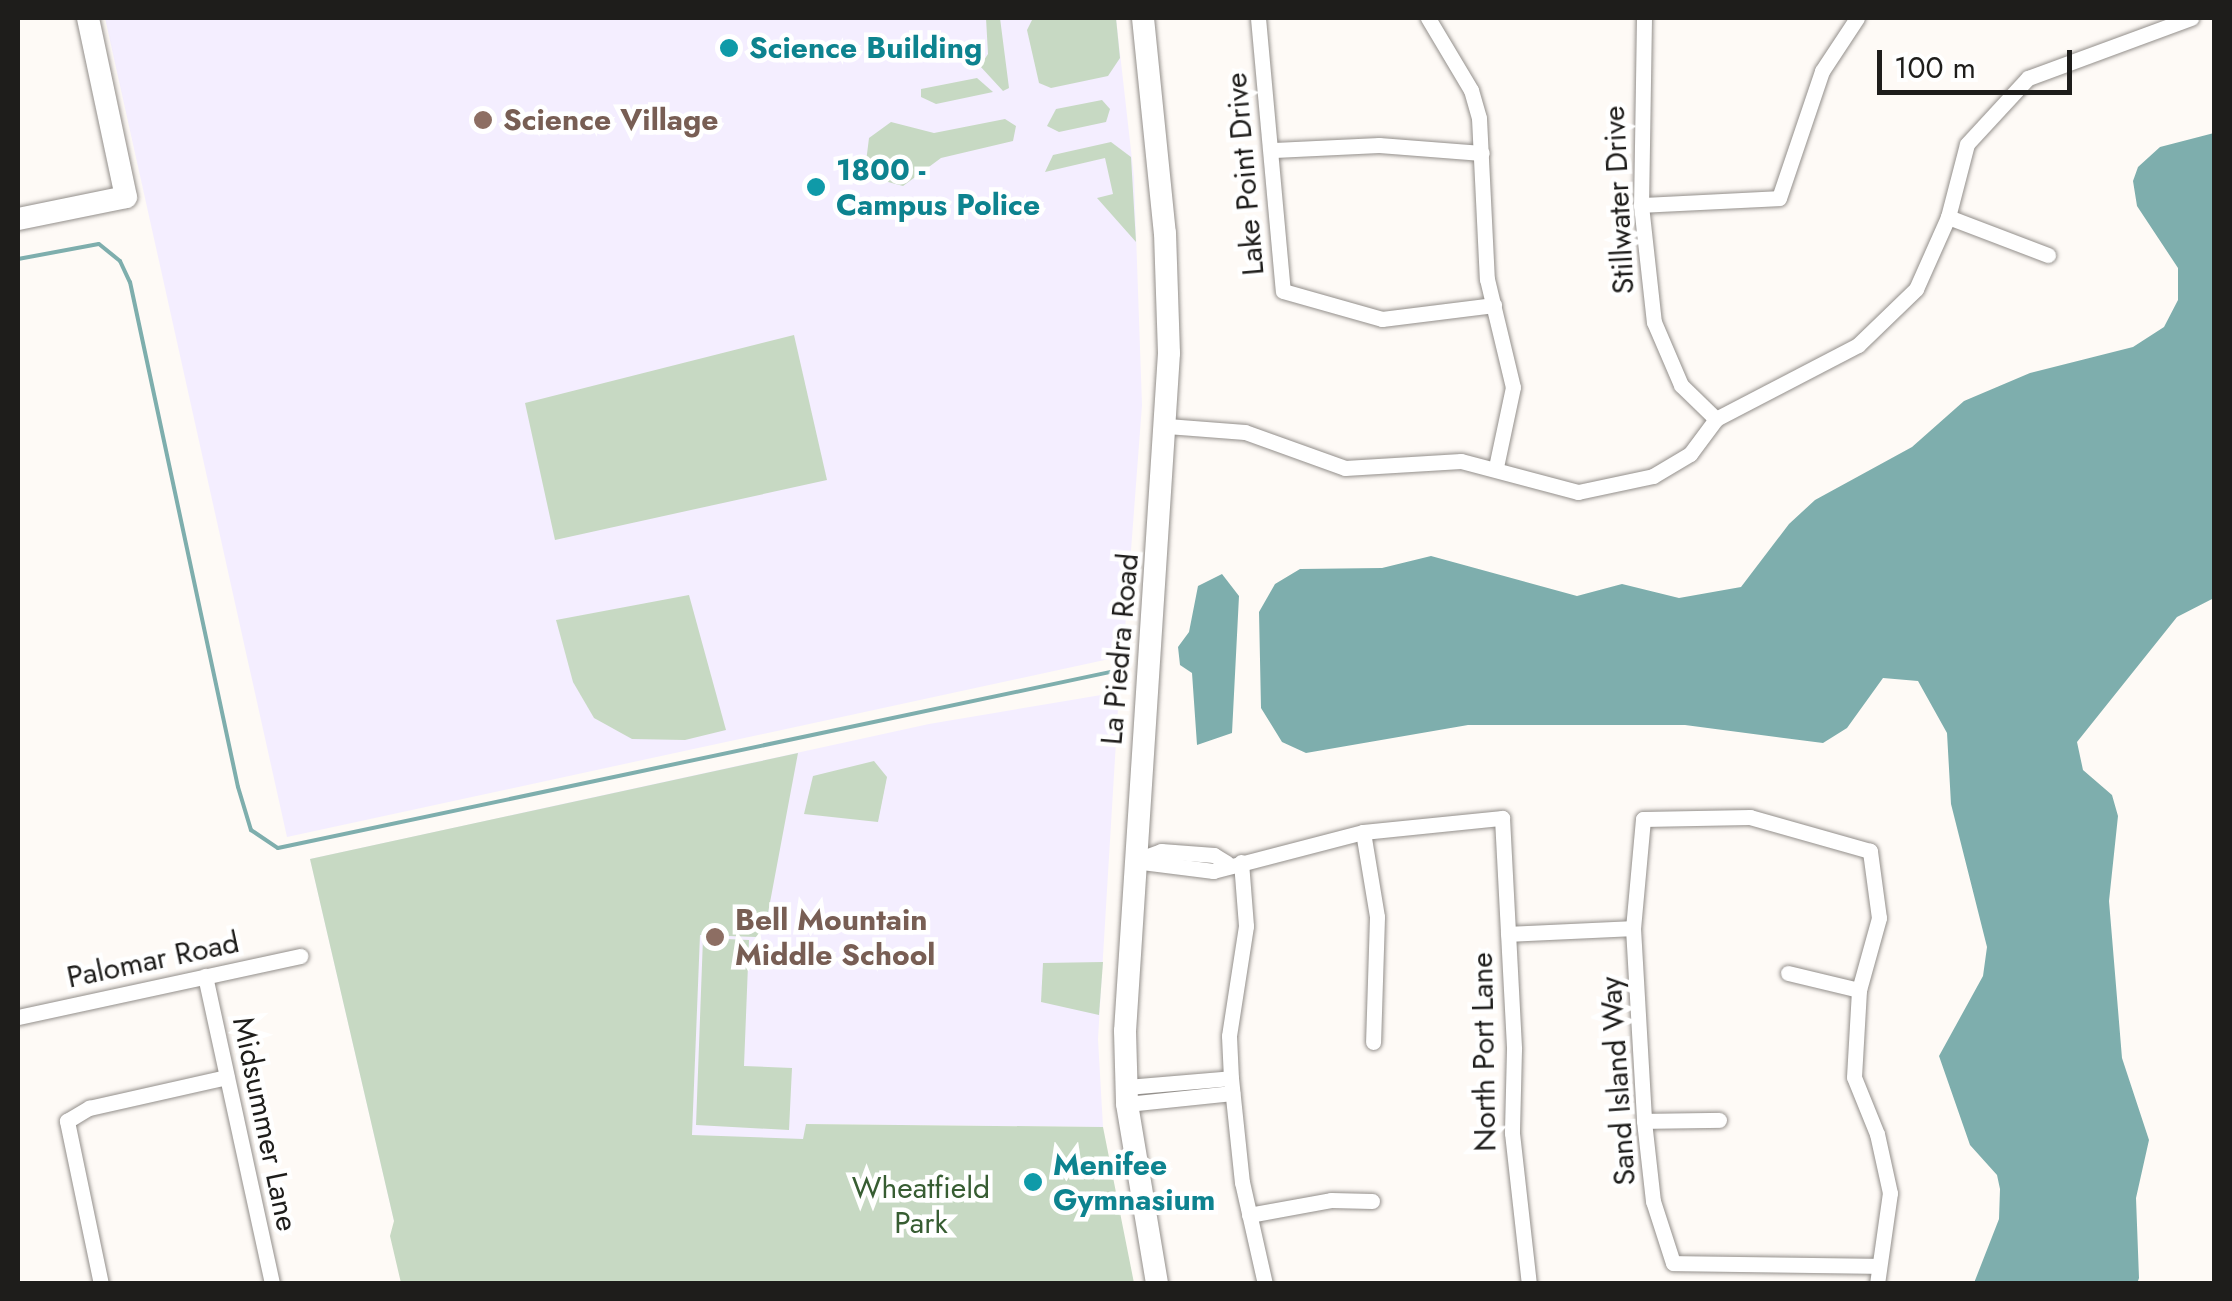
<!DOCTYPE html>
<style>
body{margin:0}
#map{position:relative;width:2232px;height:1301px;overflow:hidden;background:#fefaf6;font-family:Jost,sans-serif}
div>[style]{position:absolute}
.education>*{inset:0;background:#f4eeff}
.green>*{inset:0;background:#c7d9c3}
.water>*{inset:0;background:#7eaead}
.stream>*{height:4px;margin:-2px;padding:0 2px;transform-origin:2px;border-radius:2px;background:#7eaead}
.roads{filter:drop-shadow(0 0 2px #938f8b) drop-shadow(0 0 2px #938f8b)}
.street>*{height:15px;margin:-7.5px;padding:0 7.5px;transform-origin:7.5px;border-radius:7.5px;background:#fff}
.secondary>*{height:22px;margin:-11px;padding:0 11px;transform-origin:11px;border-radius:11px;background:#fff}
.dots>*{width:28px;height:28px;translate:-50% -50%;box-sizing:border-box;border:5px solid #fff;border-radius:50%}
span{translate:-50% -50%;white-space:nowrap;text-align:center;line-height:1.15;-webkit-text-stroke:9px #fff;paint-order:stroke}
.culture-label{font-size:30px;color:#0d838f;font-weight:700}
.left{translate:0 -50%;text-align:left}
.education-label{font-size:30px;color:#785e54;font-weight:700}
.street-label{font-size:30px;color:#1e1d1b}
.park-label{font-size:30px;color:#375d32}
.frame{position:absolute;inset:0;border:20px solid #1e1d1b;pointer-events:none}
.scale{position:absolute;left:1877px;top:50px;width:195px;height:45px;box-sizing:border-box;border:5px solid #1e1d1b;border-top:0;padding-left:12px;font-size:30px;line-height:35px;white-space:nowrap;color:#1e1d1b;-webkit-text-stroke:8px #fff;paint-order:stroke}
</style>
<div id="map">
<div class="education">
<i style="clip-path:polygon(105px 18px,1116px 18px,1134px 177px,1142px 405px,1123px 656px,287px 837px)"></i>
<i style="clip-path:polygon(1119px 692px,1098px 1039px,1103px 1127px,807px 1124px,803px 1139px,394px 1221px,310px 859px,929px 724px)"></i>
</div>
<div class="green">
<i style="clip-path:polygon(986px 18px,1000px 18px,1009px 88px,1003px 91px,980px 66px,988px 54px)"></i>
<i style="clip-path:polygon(1033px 18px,1116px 18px,1120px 58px,1108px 76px,1051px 88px,1039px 83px,1027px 30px)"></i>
<i style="clip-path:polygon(977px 78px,993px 92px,936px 104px,921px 97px,921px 89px)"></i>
<i style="clip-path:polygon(1102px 100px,1110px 109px,1106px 122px,1059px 132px,1047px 126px,1056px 109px)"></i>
<i style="clip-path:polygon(1005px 119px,1016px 126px,1013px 141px,941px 158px,903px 186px,877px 179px,866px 162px,869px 138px,891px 122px,934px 133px)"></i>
<i style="clip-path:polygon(1111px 142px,1131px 157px,1136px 242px,1097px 198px,1113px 194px,1105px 158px,1045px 172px,1053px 155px)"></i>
<i style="clip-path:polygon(794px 335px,827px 480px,555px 540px,525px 403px)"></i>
<i style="clip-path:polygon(689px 595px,726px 730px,685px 740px,632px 739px,594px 718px,573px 682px,556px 620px)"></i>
<i style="clip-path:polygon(798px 753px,765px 929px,756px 937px,700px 935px,692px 1135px,803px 1139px,806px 1124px,1103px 1127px,1134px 1283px,401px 1283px,390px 1236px,394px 1221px,310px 859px)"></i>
<i style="clip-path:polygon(874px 761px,887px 777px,878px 822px,804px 814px,813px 776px)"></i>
<i style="clip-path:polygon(703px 938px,749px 940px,744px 1066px,792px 1068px,789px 1130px,696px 1125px)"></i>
<i style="clip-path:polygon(1103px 962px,1099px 1015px,1041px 1002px,1043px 963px)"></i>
</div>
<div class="water">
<i style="clip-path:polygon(2214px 133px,2214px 598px,2177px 617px,2077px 742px,2083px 770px,2112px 795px,2118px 816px,2109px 901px,2122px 1058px,2149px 1140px,2136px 1198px,2139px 1278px,2137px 1284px,1974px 1283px,1999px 1219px,2000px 1189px,1997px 1175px,1970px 1145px,1939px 1056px,1983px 976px,1987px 947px,1951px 804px,1947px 733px,1918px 681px,1883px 678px,1847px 728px,1823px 743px,1685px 725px,1468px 725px,1306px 753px,1282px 742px,1261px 708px,1259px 612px,1275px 584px,1300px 569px,1382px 568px,1431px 556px,1577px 596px,1622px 584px,1679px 598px,1741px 587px,1789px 524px,1815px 500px,1912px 447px,1964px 401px,2030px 373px,2133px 347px,2164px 327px,2178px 300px,2178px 268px,2137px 206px,2133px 181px,2138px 167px,2160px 147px)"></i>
<i style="clip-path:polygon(1222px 574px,1239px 596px,1232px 733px,1197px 745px,1192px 673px,1180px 665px,1178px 647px,1189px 632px,1198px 586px)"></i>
</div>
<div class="stream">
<i style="left:18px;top:259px;width:82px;rotate:-10.5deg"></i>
<i style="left:99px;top:244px;width:27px;rotate:39deg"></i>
<i style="left:120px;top:261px;width:23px;rotate:65deg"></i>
<i style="left:130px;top:282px;width:516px;rotate:77.93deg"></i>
<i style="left:238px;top:787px;width:45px;rotate:73.2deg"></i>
<i style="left:251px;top:830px;width:32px;rotate:34deg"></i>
<i style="left:278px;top:848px;width:850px;rotate:-11.94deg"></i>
</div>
<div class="roads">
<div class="street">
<i style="left:1258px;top:18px;width:274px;rotate:84.8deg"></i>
<i style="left:1283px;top:291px;width:103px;rotate:15.8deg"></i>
<i style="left:1382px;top:319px;width:113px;rotate:-7.1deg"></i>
<i style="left:1428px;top:18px;width:84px;rotate:59.2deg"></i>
<i style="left:1471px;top:90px;width:29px;rotate:74deg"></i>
<i style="left:1479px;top:118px;width:161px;rotate:87.2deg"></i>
<i style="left:1487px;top:279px;width:111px;rotate:76.5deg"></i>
<i style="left:1513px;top:387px;width:82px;rotate:102deg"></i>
<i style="left:1644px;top:18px;width:187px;rotate:90.9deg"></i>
<i style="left:1641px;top:205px;width:118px;rotate:83.7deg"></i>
<i style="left:1654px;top:322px;width:69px;rotate:66.8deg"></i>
<i style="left:1681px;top:385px;width:49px;rotate:44.2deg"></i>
<i style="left:1274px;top:150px;width:105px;rotate:-2.7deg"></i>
<i style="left:1379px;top:145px;width:103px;rotate:4.4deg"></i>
<i style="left:1641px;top:205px;width:138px;rotate:-2.9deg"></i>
<i style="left:1779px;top:198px;width:134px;rotate:-71.3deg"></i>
<i style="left:1822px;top:71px;width:64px;rotate:-56.6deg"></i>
<i style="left:1948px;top:217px;width:107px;rotate:20.8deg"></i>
<i style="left:1167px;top:426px;width:78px;rotate:4.4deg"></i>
<i style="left:1245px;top:432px;width:106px;rotate:19.8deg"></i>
<i style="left:1345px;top:468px;width:116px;rotate:-3.5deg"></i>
<i style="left:1461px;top:461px;width:121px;rotate:14.8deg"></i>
<i style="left:1578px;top:492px;width:77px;rotate:-12deg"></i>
<i style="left:1653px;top:476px;width:43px;rotate:-30.7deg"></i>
<i style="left:1690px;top:454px;width:44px;rotate:-53.4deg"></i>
<i style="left:1716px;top:419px;width:160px;rotate:-27.5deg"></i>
<i style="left:1858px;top:345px;width:81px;rotate:-44deg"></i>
<i style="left:1916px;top:289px;width:79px;rotate:-66deg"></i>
<i style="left:1948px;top:217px;width:75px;rotate:-75.4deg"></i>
<i style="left:1967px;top:144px;width:90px;rotate:-47.3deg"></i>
<i style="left:2028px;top:78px;width:174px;rotate:-20.2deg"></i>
<i style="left:1363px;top:832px;width:86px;rotate:80.6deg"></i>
<i style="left:1377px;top:917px;width:125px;rotate:91.8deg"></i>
<i style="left:1134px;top:861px;width:80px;rotate:7.2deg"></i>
<i style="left:1213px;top:871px;width:155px;rotate:-14.6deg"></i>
<i style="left:1363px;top:832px;width:140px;rotate:-5.8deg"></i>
<i style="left:1502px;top:818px;width:231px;rotate:87deg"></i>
<i style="left:1514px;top:1049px;width:84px;rotate:91.4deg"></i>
<i style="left:1512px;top:1133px;width:152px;rotate:83.6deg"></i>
<i style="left:1134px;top:861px;width:29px;rotate:-20deg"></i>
<i style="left:1161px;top:851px;width:53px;rotate:4.3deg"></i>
<i style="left:1214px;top:855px;width:15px;rotate:32deg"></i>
<i style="left:1241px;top:862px;width:64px;rotate:85.5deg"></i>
<i style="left:1246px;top:926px;width:111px;rotate:98.8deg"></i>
<i style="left:1229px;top:1036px;width:42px;rotate:87.3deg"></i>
<i style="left:1231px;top:1078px;width:105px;rotate:84deg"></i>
<i style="left:1242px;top:1182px;width:105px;rotate:77.3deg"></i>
<i style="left:1508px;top:934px;width:125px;rotate:-2.7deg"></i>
<i style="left:1788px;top:973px;width:73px;rotate:13.5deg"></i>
<i style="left:205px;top:976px;width:315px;rotate:77.7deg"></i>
<i style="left:18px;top:1017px;width:289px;rotate:-12.2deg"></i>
<i style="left:1127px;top:1087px;width:104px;rotate:-4.9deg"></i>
<i style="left:1127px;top:1104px;width:106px;rotate:-6deg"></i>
<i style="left:1644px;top:1121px;width:75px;rotate:-0.8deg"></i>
<i style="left:1249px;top:1215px;width:83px;rotate:-10.4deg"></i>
<i style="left:1331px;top:1200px;width:41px;rotate:1.4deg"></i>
<i style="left:101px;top:1284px;width:167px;rotate:-101.8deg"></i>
<i style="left:67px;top:1121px;width:26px;rotate:-31deg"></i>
<i style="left:89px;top:1108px;width:141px;rotate:-12.7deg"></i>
<i style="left:1877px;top:1284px;width:92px;rotate:-81.9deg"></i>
<i style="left:1890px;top:1193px;width:60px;rotate:-102.4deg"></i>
<i style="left:1877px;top:1134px;width:61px;rotate:-112deg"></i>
<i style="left:1854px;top:1077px;width:87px;rotate:-86.7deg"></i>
<i style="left:1859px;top:990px;width:75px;rotate:-74.5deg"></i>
<i style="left:1879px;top:918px;width:68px;rotate:-97.7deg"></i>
<i style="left:1870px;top:851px;width:125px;rotate:-164.2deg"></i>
<i style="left:1750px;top:817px;width:107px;rotate:178.9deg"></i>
<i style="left:1643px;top:819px;width:109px;rotate:95.2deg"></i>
<i style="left:1633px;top:928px;width:193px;rotate:86.7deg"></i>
<i style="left:1644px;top:1121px;width:81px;rotate:83.6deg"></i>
<i style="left:1653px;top:1201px;width:65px;rotate:72.1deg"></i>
<i style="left:1673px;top:1263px;width:206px;rotate:0.8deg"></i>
</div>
<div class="secondary">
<i style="left:1143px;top:18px;width:216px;rotate:84.2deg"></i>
<i style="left:1165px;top:233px;width:120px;rotate:88.1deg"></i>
<i style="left:1169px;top:353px;width:679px;rotate:93.71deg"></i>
<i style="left:1125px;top:1031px;width:73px;rotate:88.4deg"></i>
<i style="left:1127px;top:1104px;width:182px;rotate:80.5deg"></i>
<i style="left:18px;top:219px;width:110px;rotate:-11.5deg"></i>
<i style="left:126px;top:197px;width:183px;rotate:-102deg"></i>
</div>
</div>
<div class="dots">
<i style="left:729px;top:48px;background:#0f9aa8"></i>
<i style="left:483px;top:120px;background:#8d6e63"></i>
<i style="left:816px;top:187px;background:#0f9aa8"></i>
<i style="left:715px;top:937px;background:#8d6e63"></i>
<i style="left:1033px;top:1182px;background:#0f9aa8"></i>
</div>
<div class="culture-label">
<span class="left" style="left:749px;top:48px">Science Building</span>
<span class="left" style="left:836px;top:187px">1800 -<br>Campus Police</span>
<span class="left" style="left:1053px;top:1182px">Menifee<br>Gymnasium</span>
</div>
<div class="education-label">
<span class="left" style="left:503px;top:120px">Science Village</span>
<span class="left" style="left:735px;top:937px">Bell Mountain<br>Middle School</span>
</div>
<div class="street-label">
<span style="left:1245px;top:174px;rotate:-95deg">Lake Point Drive</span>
<span style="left:1619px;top:200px;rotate:-93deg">Stillwater Drive</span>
<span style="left:1120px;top:649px;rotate:-85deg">La Piedra Road</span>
<span style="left:153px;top:960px;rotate:-12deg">Palomar Road</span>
<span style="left:1484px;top:1052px;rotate:-91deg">North Port Lane</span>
<span style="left:1618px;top:1081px;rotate:-94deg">Sand Island Way</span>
<span style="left:265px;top:1124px;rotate:78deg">Midsummer Lane</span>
</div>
<div class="park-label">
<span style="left:921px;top:1205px">Wheatfield<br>Park</span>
</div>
<div class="frame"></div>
<div class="scale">100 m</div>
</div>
